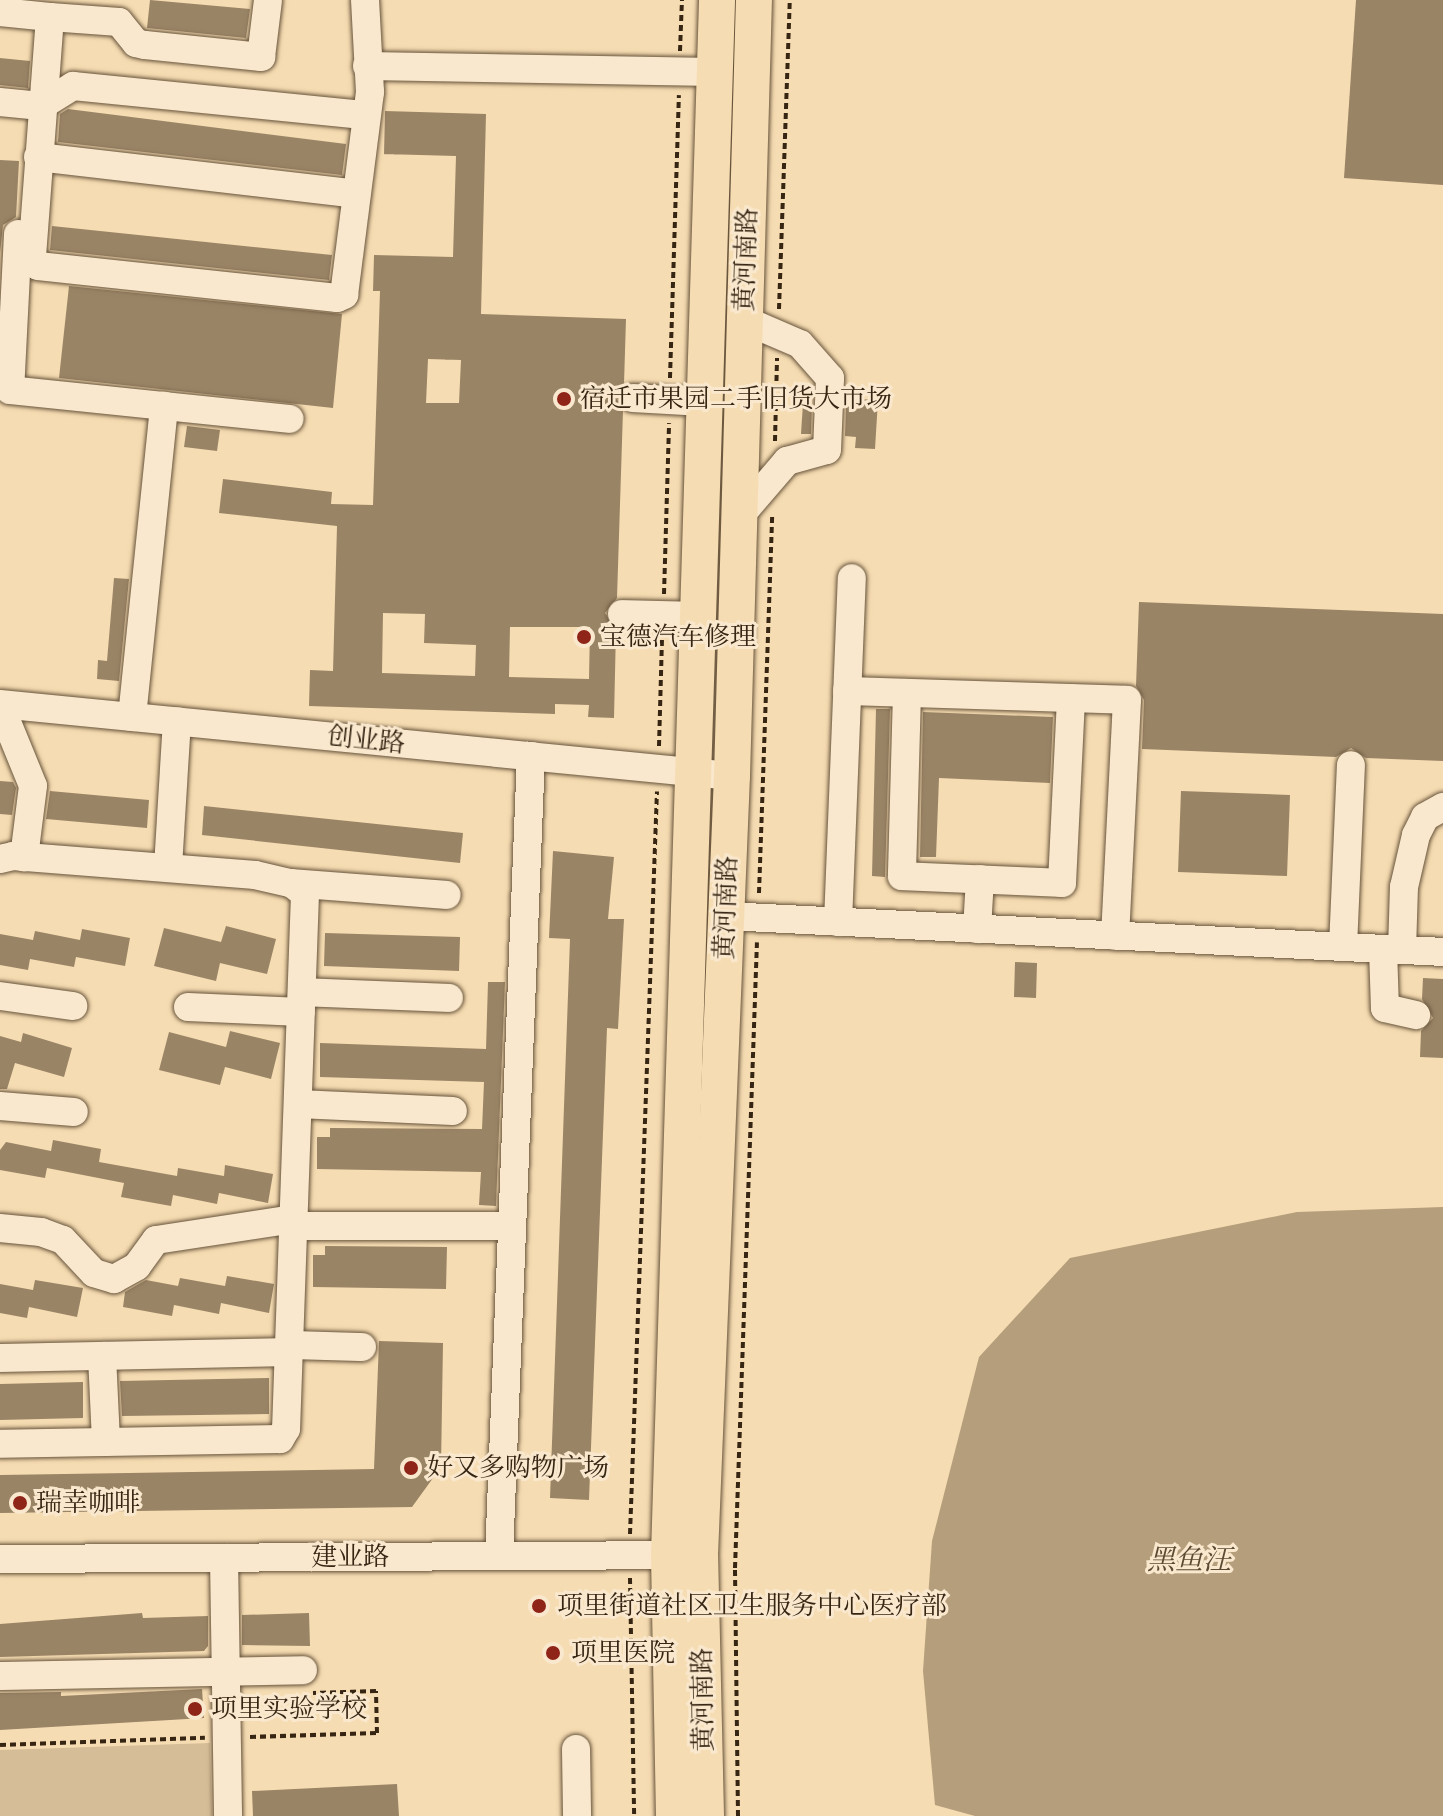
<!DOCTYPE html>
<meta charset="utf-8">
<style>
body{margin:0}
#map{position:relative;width:1443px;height:1816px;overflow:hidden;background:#f6dcb2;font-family:"IM FELL French Canon","Noto Serif SC",serif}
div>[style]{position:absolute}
.green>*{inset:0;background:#d5bd97}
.water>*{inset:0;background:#b59e7c}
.building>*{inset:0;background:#9a8466}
.path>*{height:4px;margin-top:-2px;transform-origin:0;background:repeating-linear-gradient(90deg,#362513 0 6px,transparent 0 10px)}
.roads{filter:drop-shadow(0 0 2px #66533b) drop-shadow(0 0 2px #66533b)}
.minor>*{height:28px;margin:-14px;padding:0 14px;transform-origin:14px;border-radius:14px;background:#f9e8cd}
.major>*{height:36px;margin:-18px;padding:0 18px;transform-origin:18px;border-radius:18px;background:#f6dcb2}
.dots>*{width:22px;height:22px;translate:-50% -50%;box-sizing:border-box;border:4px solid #f9e8cd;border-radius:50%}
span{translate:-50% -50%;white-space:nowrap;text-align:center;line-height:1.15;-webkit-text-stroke:6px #f9e8cd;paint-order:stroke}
.street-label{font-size:26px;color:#362513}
.poi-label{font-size:26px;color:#362513}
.left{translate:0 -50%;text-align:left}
.water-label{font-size:28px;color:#5c4932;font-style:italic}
</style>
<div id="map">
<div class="green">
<i style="clip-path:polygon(210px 1743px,212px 1816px,0 1816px,0 1750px)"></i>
</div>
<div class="water">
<i style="clip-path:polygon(1443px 1207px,1443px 1816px,975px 1816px,935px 1805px,923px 1671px,932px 1541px,979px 1357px,1070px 1258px,1297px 1212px)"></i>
</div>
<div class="building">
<i style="clip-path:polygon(150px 0,250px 9px,246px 38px,147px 28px)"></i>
<i style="clip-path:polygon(1356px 0,1443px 0,1443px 185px,1344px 178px)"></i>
<i style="clip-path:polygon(0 58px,30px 61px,28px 88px,0 85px)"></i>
<i style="clip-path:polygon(68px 109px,346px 144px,342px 175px,58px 142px,60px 114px)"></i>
<i style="clip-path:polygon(evenodd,385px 111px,486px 114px,481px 314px,626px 319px,624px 384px,616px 398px,623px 411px,617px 598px,605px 613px,616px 629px,614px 718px,588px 717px,589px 705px,555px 704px,555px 714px,309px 706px,310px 670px,333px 671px,337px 526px,219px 513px,223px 479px,332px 492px,331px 504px,373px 505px,380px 291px,373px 291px,374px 255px,453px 257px,456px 156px,384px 154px,385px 111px,428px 359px,461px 360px,459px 403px,426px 403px,428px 359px,385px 111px,383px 613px,425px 614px,424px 643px,476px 645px,475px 676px,382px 673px,383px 613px,385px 111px,510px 627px,590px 627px,589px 679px,509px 677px,510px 627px)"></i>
<i style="clip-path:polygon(0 160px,19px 161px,16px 217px,3px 225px,0 253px)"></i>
<i style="clip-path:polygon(52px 226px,332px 255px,329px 280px,50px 250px)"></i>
<i style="clip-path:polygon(69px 286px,342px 314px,333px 408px,59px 378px)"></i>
<i style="clip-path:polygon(856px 399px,878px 400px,875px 449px,855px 448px,856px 437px,845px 436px,846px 406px,855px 407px)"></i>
<i style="clip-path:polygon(803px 403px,812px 404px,811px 434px,801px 434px)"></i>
<i style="clip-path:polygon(187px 426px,220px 430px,217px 451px,184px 447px)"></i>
<i style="clip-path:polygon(114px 578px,129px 579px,119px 681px,97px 679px,98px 660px,107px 661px)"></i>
<i style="clip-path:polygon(1139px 602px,1443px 614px,1443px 761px,1366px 758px,1351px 748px,1336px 757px,1142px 749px,1144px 700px,1136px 686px)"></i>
<i style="clip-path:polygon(876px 709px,890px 709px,885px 877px,872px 876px)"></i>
<i style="clip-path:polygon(923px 712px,1053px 717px,1050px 783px,939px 778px,936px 857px,920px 857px)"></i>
<i style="clip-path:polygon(0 781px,13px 782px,16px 788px,12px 815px,0 814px)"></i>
<i style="clip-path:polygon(50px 791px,149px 800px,147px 828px,46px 819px)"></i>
<i style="clip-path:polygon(1181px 791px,1290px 795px,1287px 876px,1178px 872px)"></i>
<i style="clip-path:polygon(204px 806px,463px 833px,460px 863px,202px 835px)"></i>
<i style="clip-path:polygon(553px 851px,614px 857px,608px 919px,624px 919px,618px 1029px,607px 1028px,589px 1500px,550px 1498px,570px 939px,549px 938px)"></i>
<i style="clip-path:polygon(226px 926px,276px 939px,267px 974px,220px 963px,216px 981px,154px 966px,164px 928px,221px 942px)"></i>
<i style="clip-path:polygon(82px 929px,130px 938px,125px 966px,76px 957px,74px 967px,30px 959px,28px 970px,0 965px,0 934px,33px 940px,35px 931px,80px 940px)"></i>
<i style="clip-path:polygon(325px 933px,460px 937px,459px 971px,324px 966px)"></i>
<i style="clip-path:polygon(1015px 962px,1037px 963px,1036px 998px,1014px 997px)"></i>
<i style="clip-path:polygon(1423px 978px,1443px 979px,1443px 1058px,1420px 1057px,1421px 1031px,1433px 1018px,1422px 999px)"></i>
<i style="clip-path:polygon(488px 982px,505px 982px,496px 1206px,479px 1205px,481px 1172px,317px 1169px,317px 1137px,330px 1137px,330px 1128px,482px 1129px,484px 1082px,320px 1077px,320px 1043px,486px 1049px)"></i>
<i style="clip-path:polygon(230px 1031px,280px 1043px,271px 1079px,225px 1067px,220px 1085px,159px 1070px,169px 1032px,226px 1047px)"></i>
<i style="clip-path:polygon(23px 1033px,72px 1048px,64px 1077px,15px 1063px,7px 1089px,0 1089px,0 1036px,21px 1042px)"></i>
<i style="clip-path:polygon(53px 1140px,101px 1149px,99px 1162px,177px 1176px,178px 1168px,224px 1176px,225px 1165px,273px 1174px,268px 1203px,219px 1193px,217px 1204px,173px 1195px,171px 1206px,121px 1197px,124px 1183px,47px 1168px,45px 1178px,0 1170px,0 1150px,6px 1142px,51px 1151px)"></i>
<i style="clip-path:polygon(325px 1246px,447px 1247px,446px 1289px,313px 1287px,313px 1255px,325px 1255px)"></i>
<i style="clip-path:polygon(227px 1276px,274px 1284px,269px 1313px,221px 1303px,219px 1314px,174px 1305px,172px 1316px,123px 1307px,125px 1292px,146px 1280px,178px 1286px,180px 1278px,225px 1286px)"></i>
<i style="clip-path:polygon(35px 1280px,83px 1288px,77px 1317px,29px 1307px,27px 1318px,0 1313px,0 1284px,33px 1290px)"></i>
<i style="clip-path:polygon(379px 1341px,443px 1343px,441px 1467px,412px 1507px,0 1513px,0 1475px,374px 1469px)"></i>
<i style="clip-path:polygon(269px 1378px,269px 1414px,122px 1416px,120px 1381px)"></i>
<i style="clip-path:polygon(83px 1382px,83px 1418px,0 1420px,0 1384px)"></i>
<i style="clip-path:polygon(142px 1613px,143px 1618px,208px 1616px,208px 1646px,204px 1651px,0 1657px,0 1624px)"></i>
<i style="clip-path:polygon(309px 1613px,310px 1646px,242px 1645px,242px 1615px)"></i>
<i style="clip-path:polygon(202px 1689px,204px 1718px,0 1730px,0 1693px,61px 1692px,61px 1696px)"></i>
<i style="clip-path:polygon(397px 1784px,399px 1816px,253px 1816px,252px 1791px)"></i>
</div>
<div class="path">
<i style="left:680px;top:51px;width:51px;rotate:-87.8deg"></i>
<i style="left:779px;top:309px;width:309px;rotate:-88deg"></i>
<i style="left:670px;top:378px;width:283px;rotate:-88.2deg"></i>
<i style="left:775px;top:441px;width:83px;rotate:-88.6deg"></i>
<i style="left:664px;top:594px;width:171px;rotate:-88.3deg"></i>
<i style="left:659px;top:746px;width:107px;rotate:-88.4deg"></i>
<i style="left:759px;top:893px;width:379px;rotate:-88deg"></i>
<i style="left:630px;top:1534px;width:743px;rotate:-87.92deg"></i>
<i style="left:630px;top:1578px;width:238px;rotate:89deg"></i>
<i style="left:250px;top:1737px;width:127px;rotate:-1.8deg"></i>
<i style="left:377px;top:1733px;width:42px;rotate:-91.4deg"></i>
<i style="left:376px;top:1691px;width:63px;rotate:178.2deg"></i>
<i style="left:0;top:1745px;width:205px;rotate:-2deg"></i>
<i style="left:738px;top:1816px;width:248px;rotate:-90.7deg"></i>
<i style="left:735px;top:1568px;width:626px;rotate:-87.99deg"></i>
</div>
<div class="roads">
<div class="minor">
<i style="left:0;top:12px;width:50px;rotate:5.7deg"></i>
<i style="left:50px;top:17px;width:243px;rotate:94.3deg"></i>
<i style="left:32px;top:259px;width:9px;rotate:49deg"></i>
<i style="left:38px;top:266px;width:301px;rotate:6.1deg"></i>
<i style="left:337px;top:298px;width:8px;rotate:-23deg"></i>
<i style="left:344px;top:295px;width:205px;rotate:-82.7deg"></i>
<i style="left:370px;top:92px;width:92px;rotate:-93.1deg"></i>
<i style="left:50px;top:17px;width:69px;rotate:4.1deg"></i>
<i style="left:119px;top:22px;width:27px;rotate:51deg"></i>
<i style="left:136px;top:43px;width:9px;rotate:13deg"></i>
<i style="left:145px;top:45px;width:117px;rotate:5.9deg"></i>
<i style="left:261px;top:57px;width:57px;rotate:-83deg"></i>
<i style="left:367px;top:66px;width:347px;rotate:1deg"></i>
<i style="left:0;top:102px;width:41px;rotate:5.6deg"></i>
<i style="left:41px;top:106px;width:38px;rotate:-32deg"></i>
<i style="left:73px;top:86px;width:294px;rotate:5.7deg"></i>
<i style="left:38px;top:157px;width:320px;rotate:6.6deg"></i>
<i style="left:18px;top:234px;width:156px;rotate:92.9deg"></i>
<i style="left:10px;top:390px;width:281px;rotate:5.9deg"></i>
<i style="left:633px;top:398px;width:70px;rotate:3.3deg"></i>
<i style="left:739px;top:517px;width:74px;rotate:-49.4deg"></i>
<i style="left:787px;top:461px;width:41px;rotate:-15.4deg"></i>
<i style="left:827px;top:450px;width:72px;rotate:-87.6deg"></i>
<i style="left:830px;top:378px;width:45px;rotate:-131.4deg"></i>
<i style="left:800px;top:344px;width:61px;rotate:-156.8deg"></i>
<i style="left:622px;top:614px;width:74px;rotate:1.5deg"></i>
<i style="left:847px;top:691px;width:280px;rotate:1.8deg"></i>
<i style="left:1127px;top:700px;width:236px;rotate:92.9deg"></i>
<i style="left:907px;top:693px;width:183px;rotate:91.6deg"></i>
<i style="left:902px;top:876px;width:160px;rotate:2.5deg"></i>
<i style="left:1062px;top:883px;width:185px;rotate:-87.2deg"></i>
<i style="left:0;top:704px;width:736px;rotate:5.62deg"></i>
<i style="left:0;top:705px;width:87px;rotate:67.8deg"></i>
<i style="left:33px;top:786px;width:72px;rotate:97.2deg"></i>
<i style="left:132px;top:717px;width:313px;rotate:-84.1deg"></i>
<i style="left:0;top:859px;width:13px;rotate:-13deg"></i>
<i style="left:13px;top:856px;width:243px;rotate:4.5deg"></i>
<i style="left:255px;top:875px;width:37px;rotate:13deg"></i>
<i style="left:291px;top:883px;width:18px;rotate:38deg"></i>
<i style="left:305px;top:894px;width:535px;rotate:92.03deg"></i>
<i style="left:286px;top:1429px;width:12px;rotate:121deg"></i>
<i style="left:280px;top:1439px;width:280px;rotate:179deg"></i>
<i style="left:168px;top:867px;width:146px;rotate:-86.5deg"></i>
<i style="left:291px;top:883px;width:156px;rotate:4.4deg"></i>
<i style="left:726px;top:916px;width:718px;rotate:2.87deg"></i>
<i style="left:838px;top:922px;width:344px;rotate:-87.7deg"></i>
<i style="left:977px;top:929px;width:50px;rotate:-86.6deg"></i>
<i style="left:1343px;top:947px;width:182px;rotate:-87.5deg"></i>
<i style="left:1383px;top:949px;width:59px;rotate:88.1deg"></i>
<i style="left:1385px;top:1008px;width:32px;rotate:13deg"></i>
<i style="left:1402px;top:950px;width:63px;rotate:-88.2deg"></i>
<i style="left:1404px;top:887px;width:53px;rotate:-77deg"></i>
<i style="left:1416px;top:835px;width:20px;rotate:-63deg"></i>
<i style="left:1425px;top:817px;width:21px;rotate:-29deg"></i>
<i style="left:302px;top:992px;width:147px;rotate:2.3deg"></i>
<i style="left:0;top:996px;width:74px;rotate:7.8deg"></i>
<i style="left:188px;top:1007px;width:113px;rotate:2.5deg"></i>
<i style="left:298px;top:1104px;width:155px;rotate:2.6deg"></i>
<i style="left:0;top:1106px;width:74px;rotate:4.6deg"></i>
<i style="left:294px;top:1226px;width:218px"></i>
<i style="left:0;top:1228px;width:41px;rotate:5.6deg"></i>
<i style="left:41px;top:1232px;width:23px;rotate:20deg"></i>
<i style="left:63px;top:1240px;width:45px;rotate:46.8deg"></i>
<i style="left:94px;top:1273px;width:21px;rotate:17deg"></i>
<i style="left:114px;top:1279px;width:26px;rotate:-29deg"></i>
<i style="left:137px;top:1266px;width:32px;rotate:-54deg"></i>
<i style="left:156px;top:1240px;width:140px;rotate:-8.7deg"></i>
<i style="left:290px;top:1345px;width:72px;rotate:1.6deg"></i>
<i style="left:102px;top:1356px;width:86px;rotate:87.3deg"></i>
<i style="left:0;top:1358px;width:289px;rotate:-1.2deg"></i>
<i style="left:499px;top:1556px;width:801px;rotate:-87.71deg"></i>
<i style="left:224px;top:1558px;width:258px;rotate:89.1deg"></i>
<i style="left:0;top:1559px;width:687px;rotate:-0.33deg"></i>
<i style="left:0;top:1676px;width:303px;rotate:-1.1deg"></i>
<i style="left:576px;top:1749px;width:67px;rotate:89.1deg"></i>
</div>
<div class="major">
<i style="left:674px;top:1816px;width:261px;rotate:-91.1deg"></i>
<i style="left:669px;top:1555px;width:1556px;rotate:-88.23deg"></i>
<i style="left:706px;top:1816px;width:261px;rotate:-91.3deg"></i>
<i style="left:700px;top:1555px;width:780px;rotate:-87.65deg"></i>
<i style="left:732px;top:776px;width:776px;rotate:-88.38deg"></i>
</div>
</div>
<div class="dots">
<i style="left:564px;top:399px;background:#8f2418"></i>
<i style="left:584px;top:637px;background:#8f2418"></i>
<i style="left:411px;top:1468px;background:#8f2418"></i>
<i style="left:20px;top:1503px;background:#8f2418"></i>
<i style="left:539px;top:1606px;background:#8f2418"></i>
<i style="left:553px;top:1653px;background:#8f2418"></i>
<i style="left:195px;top:1709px;background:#8f2418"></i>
</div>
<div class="street-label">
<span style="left:746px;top:260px;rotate:-88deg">黄河南路</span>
<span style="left:366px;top:740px;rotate:6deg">创业路</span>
<span style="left:726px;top:908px;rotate:-88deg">黄河南路</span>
<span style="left:350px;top:1557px">建业路</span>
<span style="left:703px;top:1700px;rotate:-91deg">黄河南路</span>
</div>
<div class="poi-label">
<span class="left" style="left:580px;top:399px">宿迁市果园二手旧货大市场</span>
<span class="left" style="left:600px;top:637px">宝德汽车修理</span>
<span class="left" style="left:427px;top:1468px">好又多购物广场</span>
<span class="left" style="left:36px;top:1503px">瑞幸咖啡</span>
<span class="left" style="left:557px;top:1606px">项里街道社区卫生服务中心医疗部</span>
<span class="left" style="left:571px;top:1653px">项里医院</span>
<span class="left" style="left:211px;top:1709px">项里实验学校</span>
</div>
<div class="water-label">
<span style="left:1189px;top:1560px">黑鱼汪</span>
</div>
</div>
